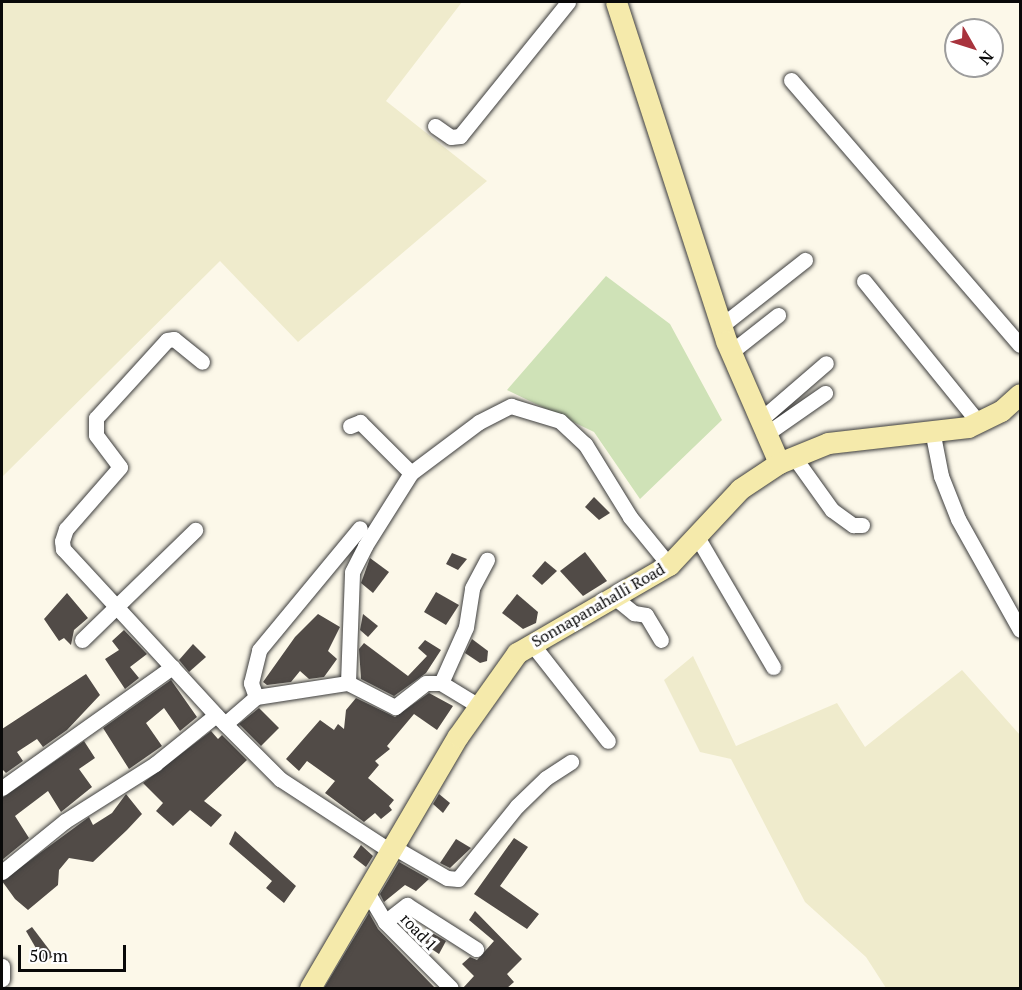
<!DOCTYPE html>
<style>
body{margin:0}
#map{position:relative;width:1022px;height:990px;overflow:hidden;background:#fcf8e9;font-family:"PT Serif",serif}
div>[style]{position:absolute}
.farmland>*{inset:0;background:#efebcc}
.green>*{inset:0;background:#cfe2b7}
.building>*{inset:0;background:#514b47}
.roads{filter:drop-shadow(0 0 2px #3c3c3c) drop-shadow(0 0 2px #3c3c3c)}
.street>*{height:15px;margin:-7.5px;padding:0 7.5px;transform-origin:7.5px;border-radius:7.5px;background:#fff}
.secondary>*{height:21px;margin:-10.5px;padding:0 10.5px;transform-origin:10.5px;border-radius:10.5px;background:#f5eaab}
span{translate:-50% -50%;white-space:nowrap;text-align:center;line-height:1.15;-webkit-text-stroke:6px #fff;paint-order:stroke}
.street-label{font-size:16px;color:#090909}
.frame{position:absolute;inset:0;border:3px solid #090909;pointer-events:none}
.north{position:absolute;left:944px;top:18px;width:60px;height:60px;box-sizing:border-box;background:#fff;border:2px solid #9d9d9d;border-radius:50%;rotate:129deg;font-size:16px;font-weight:700;line-height:24px;text-align:center;color:#090909}
.north::after{content:'';display:block;margin:auto;width:21px;height:27px;background:#a8333d;clip-path:polygon(50% 0,100% 100%,50% 72%,0 100%)}
.scale{position:absolute;left:18px;top:945px;width:108px;height:27px;box-sizing:border-box;border:3px solid #090909;border-top:0;padding-left:8px;font-size:18px;line-height:21px;white-space:nowrap;color:#090909;-webkit-text-stroke:4px #fff;paint-order:stroke}
</style>
<div id="map">
<div class="farmland">
<i style="clip-path:polygon(2px 2px,462px 2px,386px 101px,487px 181px,298px 342px,220px 261px,2px 477px)"></i>
<i style="clip-path:polygon(693px 656px,736px 746px,837px 703px,865px 747px,962px 670px,1020px 735px,1020px 988px,886px 988px,866px 957px,805px 902px,731px 759px,700px 752px,664px 680px)"></i>
</div>
<div class="green">
<i style="clip-path:polygon(606px 276px,670px 324px,722px 420px,640px 499px,594px 432px,507px 390px)"></i>
</div>
<div class="building">
<i style="clip-path:polygon(594px 497px,610px 513px,599px 520px,585px 507px)"></i>
<i style="clip-path:polygon(585px 552px,607px 581px,583px 596px,560px 571px)"></i>
<i style="clip-path:polygon(452px 553px,467px 559px,458px 570px,446px 564px)"></i>
<i style="clip-path:polygon(370px 558px,389px 572px,373px 593px,361px 583px)"></i>
<i style="clip-path:polygon(545px 561px,557px 571px,542px 585px,532px 576px)"></i>
<i style="clip-path:polygon(436px 592px,459px 605px,446px 625px,424px 612px)"></i>
<i style="clip-path:polygon(67px 593px,88px 618px,74px 630px,71px 645px,64px 638px,59px 641px,44px 619px)"></i>
<i style="clip-path:polygon(517px 594px,538px 612px,536px 623px,523px 629px,502px 613px)"></i>
<i style="clip-path:polygon(318px 614px,340px 627px,328px 651px,337px 659px,324px 677px,309px 679px,300px 671px,291px 682px,267px 685px,263px 682px,295px 637px)"></i>
<i style="clip-path:polygon(363px 614px,378px 626px,368px 637px,360px 630px)"></i>
<i style="clip-path:polygon(124px 630px,147px 654px,130px 667px,139px 678px,125px 689px,105px 659px,119px 650px,112px 641px)"></i>
<i style="clip-path:polygon(472px 639px,488px 651px,487px 661px,480px 663px,465px 653px)"></i>
<i style="clip-path:polygon(425px 640px,441px 650px,426px 673px,394px 696px,361px 679px,359px 649px,364px 643px,408px 676px,427px 656px,418px 648px)"></i>
<i style="clip-path:polygon(193px 644px,206px 657px,189px 672px,179px 660px)"></i>
<i style="clip-path:polygon(86px 674px,100px 695px,67px 730px,43px 747px,37px 739px,17px 752px,23px 761px,6px 773px,2px 769px,2px 729px)"></i>
<i style="clip-path:polygon(171px 680px,197px 717px,180px 731px,164px 708px,146px 723px,162px 746px,129px 769px,103px 728px)"></i>
<i style="clip-path:polygon(429px 693px,453px 706px,437px 730px,414px 714px,387px 746px,390px 749px,375px 761px,379px 765px,368px 778px,394px 800px,389px 806px,392px 810px,381px 819px,375px 813px,364px 822px,325px 793px,335px 781px,307px 761px,299px 771px,286px 759px,320px 720px,334px 730px,338px 724px,344px 729px,346px 710px,356px 698px,395px 717px)"></i>
<i style="clip-path:polygon(259px 708px,279px 728px,261px 746px,239px 724px)"></i>
<i style="clip-path:polygon(211px 731px,218px 739px,222px 735px,247px 760px,204px 801px,222px 815px,211px 827px,190px 810px,173px 826px,156px 811px,163px 803px,143px 783px)"></i>
<i style="clip-path:polygon(84px 741px,95px 758px,79px 769px,92px 787px,61px 812px,48px 791px,15px 816px,29px 838px,2px 860px,2px 798px)"></i>
<i style="clip-path:polygon(126px 794px,142px 814px,127px 830px,93px 862px,69px 858px,59px 870px,58px 885px,28px 910px,15px 899px,2px 881px,89px 817px,93px 825px,112px 813px)"></i>
<i style="clip-path:polygon(439px 794px,450px 803px,443px 813px,433px 804px)"></i>
<i style="clip-path:polygon(235px 831px,296px 886px,284px 903px,266px 888px,272px 881px,229px 844px)"></i>
<i style="clip-path:polygon(514px 838px,528px 847px,500px 886px,539px 914px,527px 929px,474px 894px)"></i>
<i style="clip-path:polygon(456px 839px,471px 848px,450px 868px,440px 863px)"></i>
<i style="clip-path:polygon(361px 845px,373px 856px,366px 867px,353px 857px)"></i>
<i style="clip-path:polygon(399px 862px,429px 879px,416px 891px,405px 885px,384px 902px,380px 894px)"></i>
<i style="clip-path:polygon(475px 911px,522px 959px,507px 974px,514px 982px,507px 988px,463px 988px,474px 976px,462px 964px,470px 957px,477px 960px,494px 941px,469px 920px)"></i>
<i style="clip-path:polygon(369px 913px,378px 929px,435px 988px,324px 988px)"></i>
<i style="clip-path:polygon(32px 927px,54px 956px,44px 962px,26px 931px)"></i>
<i style="clip-path:polygon(427px 930px,446px 941px,439px 954px,418px 940px)"></i>
</div>
<div class="roads">
<div class="street">
<i style="left:791px;top:80px;width:350px;rotate:49.2deg"></i>
<i style="left:435px;top:126px;width:19px;rotate:35deg"></i>
<i style="left:451px;top:137px;width:9px;rotate:-6deg"></i>
<i style="left:460px;top:136px;width:172px;rotate:-51.1deg"></i>
<i style="left:864px;top:281px;width:181px;rotate:51deg"></i>
<i style="left:721px;top:326px;width:107px;rotate:-38.2deg"></i>
<i style="left:731px;top:352px;width:60px;rotate:-38.2deg"></i>
<i style="left:760px;top:420px;width:87px;rotate:-40.8deg"></i>
<i style="left:350px;top:426px;width:11px;rotate:-22deg"></i>
<i style="left:360px;top:422px;width:72px;rotate:45deg"></i>
<i style="left:932px;top:430px;width:47px;rotate:78.9deg"></i>
<i style="left:941px;top:476px;width:46px;rotate:68.4deg"></i>
<i style="left:958px;top:519px;width:127px;rotate:60.8deg"></i>
<i style="left:766px;top:434px;width:72px;rotate:-34.8deg"></i>
<i style="left:794px;top:457px;width:65px;rotate:54.4deg"></i>
<i style="left:832px;top:510px;width:26px;rotate:36deg"></i>
<i style="left:853px;top:525px;width:9px"></i>
<i style="left:696px;top:535px;width:153px;rotate:59.7deg"></i>
<i style="left:614px;top:597px;width:26px;rotate:39deg"></i>
<i style="left:634px;top:613px;width:12px;rotate:9deg"></i>
<i style="left:646px;top:615px;width:29px;rotate:59deg"></i>
<i style="left:82px;top:640px;width:158px;rotate:-44.2deg"></i>
<i style="left:532px;top:644px;width:123px;rotate:51.9deg"></i>
<i style="left:172px;top:667px;width:161px;rotate:-132.7deg"></i>
<i style="left:63px;top:549px;width:8px;rotate:-97deg"></i>
<i style="left:62px;top:541px;width:13px;rotate:-72deg"></i>
<i style="left:66px;top:529px;width:82px;rotate:-48.9deg"></i>
<i style="left:120px;top:467px;width:40px;rotate:-127deg"></i>
<i style="left:96px;top:435px;width:17px;rotate:-90deg"></i>
<i style="left:96px;top:418px;width:105px;rotate:-47.7deg"></i>
<i style="left:167px;top:340px;width:7px;rotate:-8deg"></i>
<i style="left:174px;top:339px;width:36px;rotate:39deg"></i>
<i style="left:348px;top:683px;width:53px;rotate:27.1deg"></i>
<i style="left:395px;top:707px;width:39px;rotate:-38deg"></i>
<i style="left:426px;top:683px;width:15px"></i>
<i style="left:441px;top:683px;width:44px;rotate:31.2deg"></i>
<i style="left:441px;top:683px;width:61px;rotate:-65.9deg"></i>
<i style="left:466px;top:627px;width:39px;rotate:-81deg"></i>
<i style="left:472px;top:588px;width:32px;rotate:-62deg"></i>
<i style="left:256px;top:697px;width:15px;rotate:-110deg"></i>
<i style="left:251px;top:683px;width:34px;rotate:-76deg"></i>
<i style="left:259px;top:650px;width:158px;rotate:-50.4deg"></i>
<i style="left:225px;top:724px;width:41px;rotate:-41.1deg"></i>
<i style="left:256px;top:697px;width:93px;rotate:-8.7deg"></i>
<i style="left:348px;top:683px;width:111px;rotate:-87.9deg"></i>
<i style="left:352px;top:572px;width:29px;rotate:-63deg"></i>
<i style="left:365px;top:546px;width:86px;rotate:-57.8deg"></i>
<i style="left:411px;top:473px;width:85px;rotate:-36.9deg"></i>
<i style="left:479px;top:422px;width:36px;rotate:-27deg"></i>
<i style="left:511px;top:406px;width:51px;rotate:17deg"></i>
<i style="left:560px;top:421px;width:34px;rotate:43deg"></i>
<i style="left:585px;top:444px;width:86px;rotate:58.3deg"></i>
<i style="left:630px;top:517px;width:62px;rotate:50.9deg"></i>
<i style="left:2px;top:788px;width:209px;rotate:-35.4deg"></i>
<i style="left:172px;top:667px;width:65px;rotate:47.5deg"></i>
<i style="left:395px;top:848px;width:60px;rotate:30deg"></i>
<i style="left:447px;top:878px;width:11px;rotate:5deg"></i>
<i style="left:458px;top:879px;width:94px;rotate:-51.1deg"></i>
<i style="left:517px;top:806px;width:40px;rotate:-44deg"></i>
<i style="left:546px;top:778px;width:30px;rotate:-33deg"></i>
<i style="left:2px;top:872px;width:81px;rotate:-39deg"></i>
<i style="left:65px;top:821px;width:107px;rotate:-32.3deg"></i>
<i style="left:155px;top:764px;width:78px;rotate:-38.8deg"></i>
<i style="left:216px;top:715px;width:91px;rotate:45deg"></i>
<i style="left:280px;top:779px;width:134px;rotate:33.1deg"></i>
<i style="left:369px;top:895px;width:31px;rotate:59deg"></i>
<i style="left:385px;top:922px;width:93px;rotate:45deg"></i>
<i style="left:385px;top:922px;width:28px;rotate:-38deg"></i>
<i style="left:407px;top:905px;width:82px;rotate:32.5deg"></i>
<i style="left:2px;top:966px;width:13px;rotate:90deg"></i>
</div>
<div class="secondary">
<i style="left:616px;top:2px;width:356px;rotate:72deg"></i>
<i style="left:726px;top:341px;width:133px;rotate:66.5deg"></i>
<i style="left:310px;top:988px;width:292px;rotate:-59.6deg"></i>
<i style="left:458px;top:736px;width:102px;rotate:-54.6deg"></i>
<i style="left:517px;top:653px;width:176px;rotate:-30.1deg"></i>
<i style="left:669px;top:565px;width:104px;rotate:-46.9deg"></i>
<i style="left:740px;top:489px;width:47px;rotate:-33.7deg"></i>
<i style="left:779px;top:463px;width:53px;rotate:-22.2deg"></i>
<i style="left:828px;top:443px;width:141px;rotate:-6.5deg"></i>
<i style="left:968px;top:427px;width:37px;rotate:-26deg"></i>
<i style="left:1001px;top:411px;width:25px;rotate:-42deg"></i>
</div>
</div>
<div class="street-label">
<span style="left:598px;top:605px;rotate:-30deg">Sonnapanahalli Road</span>
<span style="left:419px;top:932px;rotate:46deg">road 1</span>
</div>
<div class="frame"></div>
<div class="north">N</div>
<div class="scale">50 m</div>
</div>
